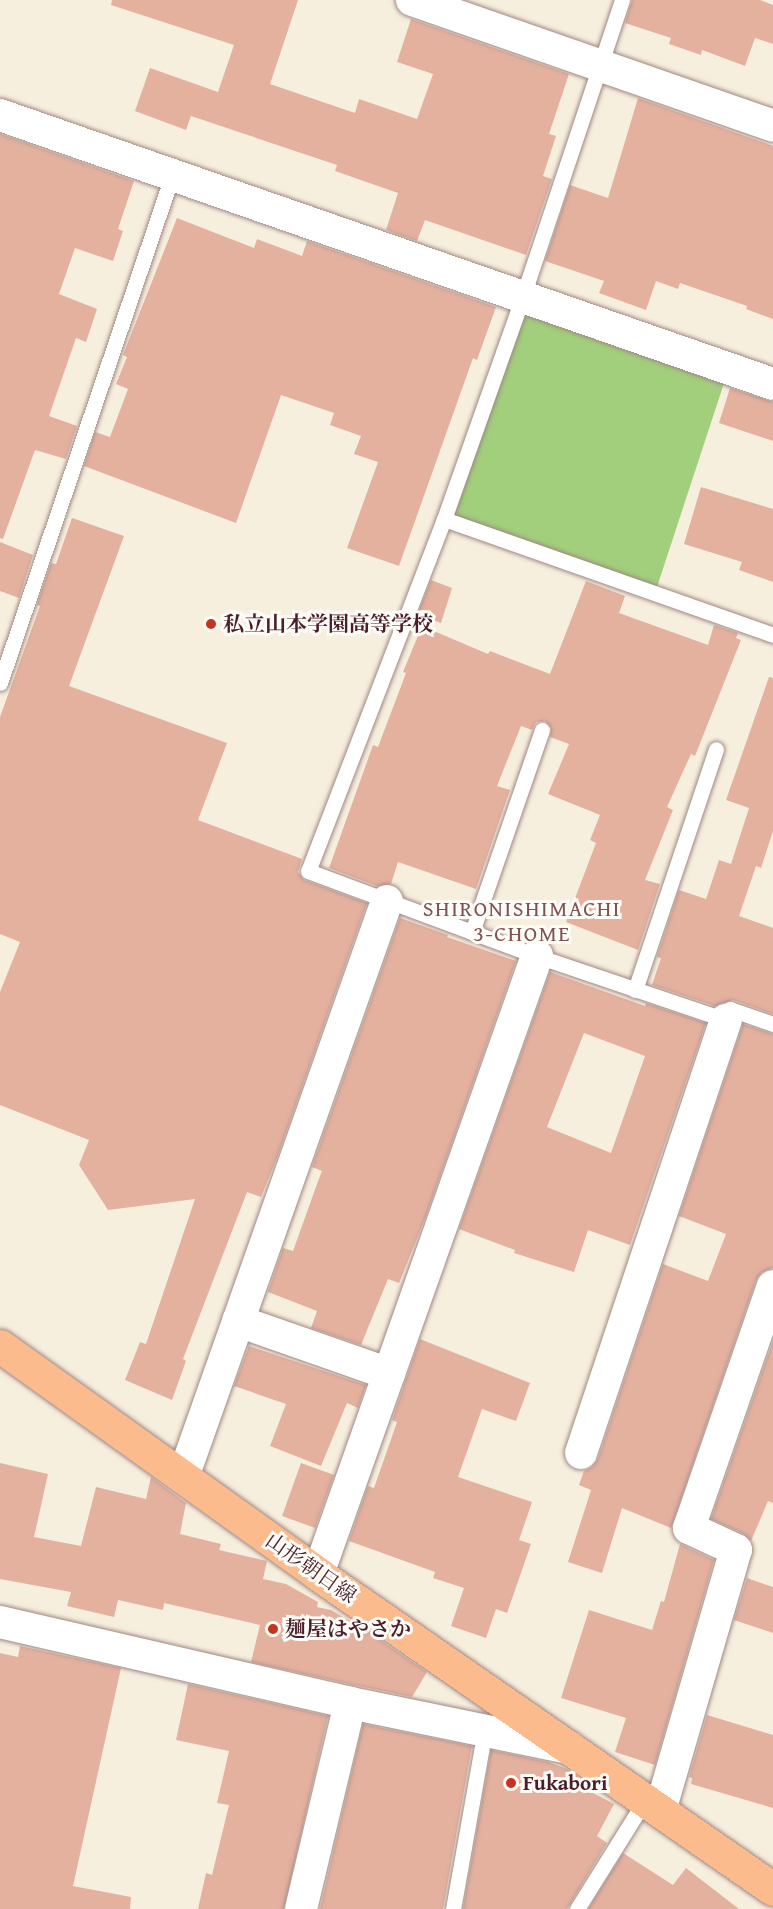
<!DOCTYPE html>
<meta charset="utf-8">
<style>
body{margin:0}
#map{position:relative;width:773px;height:1909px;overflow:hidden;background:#f7efde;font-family:"Gentium Book Plus","Noto Serif JP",serif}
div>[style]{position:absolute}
.green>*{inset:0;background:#a2cf7c}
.building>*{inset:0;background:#e4b19f}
.roads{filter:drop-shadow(0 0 2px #a08784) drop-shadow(0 0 2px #a08784)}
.lane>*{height:15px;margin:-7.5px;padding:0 7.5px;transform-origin:7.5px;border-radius:7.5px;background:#fff}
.street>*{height:32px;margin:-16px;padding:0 16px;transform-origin:16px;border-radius:16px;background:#fff}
.primary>*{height:33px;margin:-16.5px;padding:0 16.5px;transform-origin:16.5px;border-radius:16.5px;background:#fbbb8d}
.dots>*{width:16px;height:16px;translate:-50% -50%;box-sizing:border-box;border:3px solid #fdfcf7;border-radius:50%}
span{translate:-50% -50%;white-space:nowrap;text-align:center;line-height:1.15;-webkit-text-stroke:6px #fdfcf7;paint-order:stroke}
.poi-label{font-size:21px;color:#4a1f2b;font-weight:700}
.left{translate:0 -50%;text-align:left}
.street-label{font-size:21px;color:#4a1f2b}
.neighbourhood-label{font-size:22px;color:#805254;letter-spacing:1.5px}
</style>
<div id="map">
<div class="green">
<i style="clip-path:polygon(523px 296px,729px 368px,655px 593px,444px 519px)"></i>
</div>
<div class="building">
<i style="clip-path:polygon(112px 0,298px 0,270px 84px,355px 113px,359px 99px,417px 119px,433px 74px,397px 62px,411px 19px,569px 74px,549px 134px,556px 136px,543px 176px,552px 179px,526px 255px,425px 220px,417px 241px,386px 230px,398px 193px,335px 171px,337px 165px,191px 116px,186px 130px,135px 111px,150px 68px,218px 92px,234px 45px,111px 5px)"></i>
<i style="clip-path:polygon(632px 0,760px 0,773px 5px,773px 44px,755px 38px,745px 66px,702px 50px,701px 55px,669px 44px,671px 38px,625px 23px)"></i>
<i style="clip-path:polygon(638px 98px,773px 146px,773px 319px,746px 309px,747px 306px,680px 283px,678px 289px,656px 281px,646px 310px,599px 293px,604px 281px,545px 261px,570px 185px,608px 198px)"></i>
<i style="clip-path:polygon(0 134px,134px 181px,118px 229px,123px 231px,113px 261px,75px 248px,59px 294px,97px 309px,86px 342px,76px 338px,49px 416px,77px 426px,66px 459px,35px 450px,3px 539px,0 538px)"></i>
<i style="clip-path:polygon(177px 218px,254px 248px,257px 239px,302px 256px,307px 241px,496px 307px,477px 360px,473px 358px,399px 566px,347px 548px,378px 462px,354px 454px,361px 436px,330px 425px,334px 413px,281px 395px,236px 523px,84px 466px,95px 432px,110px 437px,128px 389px,116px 384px,127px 357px,123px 355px)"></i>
<i style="clip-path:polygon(730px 388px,773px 402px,773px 441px,719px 423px)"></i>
<i style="clip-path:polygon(701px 487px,773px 509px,773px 582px,739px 570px,742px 562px,684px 544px)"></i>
<i style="clip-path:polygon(72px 518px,124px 536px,69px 686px,227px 743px,198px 820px,302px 859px,298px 872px,304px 880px,367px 903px,278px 1155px,261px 1197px,247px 1192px,183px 1359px,186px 1361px,172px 1400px,125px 1380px,140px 1342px,146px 1344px,195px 1199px,108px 1210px,79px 1165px,89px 1140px,0 1105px,0 992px,20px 942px,0 934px,0 717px,40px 606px,37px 605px,51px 563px,56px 564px)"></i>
<i style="clip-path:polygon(0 542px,33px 555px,19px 598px,0 591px)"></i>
<i style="clip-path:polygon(431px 580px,452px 588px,441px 623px,417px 615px)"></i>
<i style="clip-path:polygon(586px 581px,625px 596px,619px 613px,708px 645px,714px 625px,738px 633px,736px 638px,741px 640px,695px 756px,691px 754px,667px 807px,673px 810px,645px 880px,660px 884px,638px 950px,566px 922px,596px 843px,590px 840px,600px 815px,548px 794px,569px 744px,550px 737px,551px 728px,545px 721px,536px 722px,532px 730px,521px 726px,497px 786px,510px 790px,476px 889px,398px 862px,391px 884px,377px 886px,329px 868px,373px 745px,378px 747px,406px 673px,403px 672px,422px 626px,488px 654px,490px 651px,550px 674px)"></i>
<i style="clip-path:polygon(769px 677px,773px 678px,773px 831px,761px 868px,756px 866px,739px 916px,773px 928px,773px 1014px,733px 1000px,715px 1006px,652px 985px,661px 958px,657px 957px,679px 890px,706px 899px,719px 860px,731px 864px,749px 808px,726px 800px)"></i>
<i style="clip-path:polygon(400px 918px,448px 935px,447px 937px,516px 961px,426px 1216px,399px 1283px,388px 1279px,361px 1345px,311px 1328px,317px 1311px,268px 1292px,283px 1248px,293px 1251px,317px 1184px,322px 1171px,312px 1167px)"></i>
<i style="clip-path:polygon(evenodd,550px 972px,645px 1006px,646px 1003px,706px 1023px,630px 1245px,588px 1230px,574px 1272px,514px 1253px,515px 1250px,459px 1229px,550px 972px,584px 1033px,645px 1056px,611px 1153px,547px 1127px,584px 1033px)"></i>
<i style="clip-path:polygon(743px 1024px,773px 1034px,773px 1268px,762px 1272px,756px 1280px,671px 1528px,622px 1508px,602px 1573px,568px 1562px,591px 1490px,579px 1485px,584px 1471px,592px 1467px,598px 1459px,663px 1264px,708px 1281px,726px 1234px,679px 1216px)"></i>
<i style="clip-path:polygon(420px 1339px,530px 1383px,516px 1421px,482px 1409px,458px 1477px,532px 1502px,519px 1540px,531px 1544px,507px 1613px,496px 1609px,486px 1638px,451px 1626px,464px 1588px,433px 1578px,435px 1572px,349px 1541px,368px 1486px,374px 1488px,397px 1422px,392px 1420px)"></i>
<i style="clip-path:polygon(773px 1341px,773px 1503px,768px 1501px,751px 1541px,744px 1534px,711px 1519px)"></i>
<i style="clip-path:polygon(249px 1346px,366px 1385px,358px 1408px,347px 1403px,321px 1466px,270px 1446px,286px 1404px,234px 1386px)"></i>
<i style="clip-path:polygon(0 1463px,48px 1474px,34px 1537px,81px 1546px,96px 1487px,146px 1499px,151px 1477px,186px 1503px,180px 1534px,221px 1544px,219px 1550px,267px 1561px,263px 1579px,286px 1584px,318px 1602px,317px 1607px,331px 1610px,364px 1629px,427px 1672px,412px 1697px,354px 1685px,251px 1662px,260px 1625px,164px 1603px,163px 1610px,118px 1600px,114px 1617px,67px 1606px,71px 1592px,0 1579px)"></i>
<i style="clip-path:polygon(301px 1463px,334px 1475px,315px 1528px,282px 1516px)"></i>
<i style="clip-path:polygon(680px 1544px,714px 1560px,655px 1765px,615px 1752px,626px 1718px,561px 1698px,589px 1610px,652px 1630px,661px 1601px,664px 1602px)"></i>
<i style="clip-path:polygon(747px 1578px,773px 1587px,773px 1633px,734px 1620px)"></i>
<i style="clip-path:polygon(20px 1646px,121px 1668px,73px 1886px,131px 1897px,130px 1909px,0 1909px,0 1653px,18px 1657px)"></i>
<i style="clip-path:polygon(188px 1684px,328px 1716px,284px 1909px,198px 1909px,206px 1873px,212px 1875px,229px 1805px,217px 1803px,229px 1751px,176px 1740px)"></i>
<i style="clip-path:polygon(707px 1715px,773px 1735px,773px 1808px,691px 1784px,692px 1778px,689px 1777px)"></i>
<i style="clip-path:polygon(363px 1724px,472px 1746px,443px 1909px,320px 1909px)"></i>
<i style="clip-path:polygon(491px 1750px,548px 1762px,567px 1769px,579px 1777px,576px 1784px,614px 1804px,597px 1836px,607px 1843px,567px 1909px,463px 1909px)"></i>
<i style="clip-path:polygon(623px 1853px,673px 1885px,686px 1868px,739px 1909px,588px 1909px)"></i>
</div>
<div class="roads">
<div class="lane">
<i style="left:622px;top:0;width:312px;rotate:108.5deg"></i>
<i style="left:523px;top:296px;width:237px;rotate:109.5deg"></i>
<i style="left:444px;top:519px;width:349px;rotate:19.4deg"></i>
<i style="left:444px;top:519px;width:377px;rotate:111.1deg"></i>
<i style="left:308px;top:871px;width:244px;rotate:20.4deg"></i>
<i style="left:537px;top:956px;width:200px;rotate:18.7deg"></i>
<i style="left:726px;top:1020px;width:12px;rotate:-70deg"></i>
<i style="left:730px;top:1009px;width:46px;rotate:19.2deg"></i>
<i style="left:0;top:683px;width:535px;rotate:-71.26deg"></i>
<i style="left:472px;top:932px;width:214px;rotate:-70.9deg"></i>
<i style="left:635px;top:990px;width:254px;rotate:-71.4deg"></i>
<i style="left:453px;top:1909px;width:182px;rotate:-79.9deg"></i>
<i style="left:577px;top:1909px;width:128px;rotate:-58deg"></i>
</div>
<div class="street">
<i style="left:412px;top:0;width:382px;rotate:19.2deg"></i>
<i style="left:0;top:115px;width:818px;rotate:19.19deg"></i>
<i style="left:238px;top:1321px;width:160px;rotate:19.3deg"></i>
<i style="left:581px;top:1453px;width:457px;rotate:-71.5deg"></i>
<i style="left:183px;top:1477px;width:611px;rotate:-70.5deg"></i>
<i style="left:318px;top:1574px;width:656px;rotate:-70.49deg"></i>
<i style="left:0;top:1622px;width:359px;rotate:13deg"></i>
<i style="left:350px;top:1703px;width:225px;rotate:11.6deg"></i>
<i style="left:660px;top:1811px;width:272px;rotate:-73.8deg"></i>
<i style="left:736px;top:1550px;width:52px;rotate:-154.9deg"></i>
<i style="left:689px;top:1528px;width:256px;rotate:-70.9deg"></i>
<i style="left:301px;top:1909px;width:212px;rotate:-76.6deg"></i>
</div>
<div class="primary">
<i style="left:0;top:1346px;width:391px;rotate:35.6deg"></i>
<i style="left:318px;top:1574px;width:553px;rotate:34.7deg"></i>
</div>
</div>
<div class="dots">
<i style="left:211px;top:624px;background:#c8321e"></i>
<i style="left:273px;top:1629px;background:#c8321e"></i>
<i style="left:511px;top:1783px;background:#c8321e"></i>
</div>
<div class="poi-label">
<span class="left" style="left:223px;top:624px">私立山本学園高等学校</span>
<span class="left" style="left:285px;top:1629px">麺屋はやさか</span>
<span class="left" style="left:523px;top:1783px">Fukabori</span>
</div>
<div class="street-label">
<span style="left:311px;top:1568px;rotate:35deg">山形朝日線</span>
</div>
<div class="neighbourhood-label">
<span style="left:522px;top:921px">SHIRONISHIMACHI<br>3-CHOME</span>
</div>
</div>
